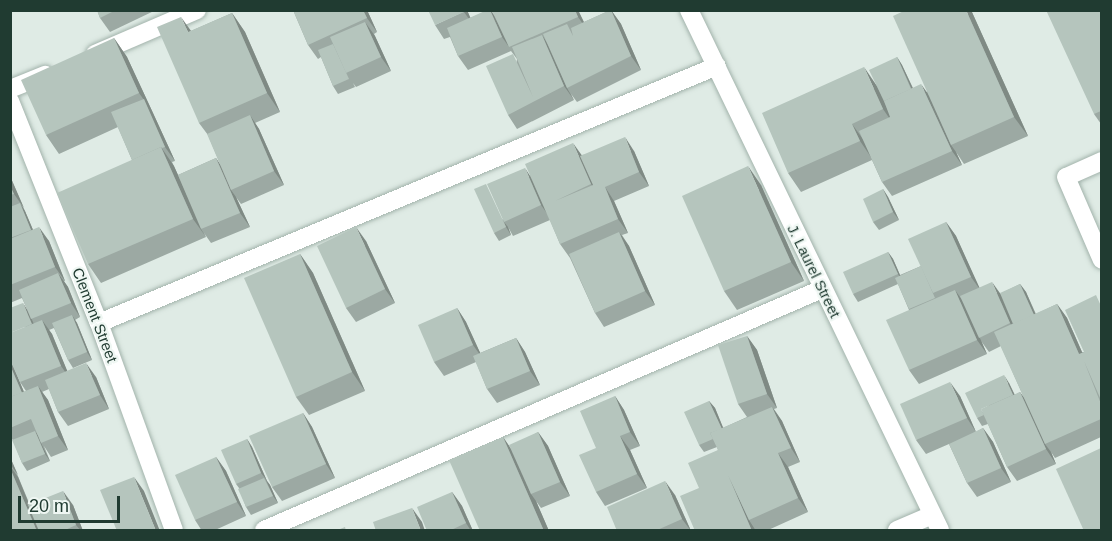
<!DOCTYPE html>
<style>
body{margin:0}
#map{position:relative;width:1112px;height:541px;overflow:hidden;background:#dfebe5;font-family:Helvetica,sans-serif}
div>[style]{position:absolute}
.roads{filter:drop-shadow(0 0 2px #a2b3ab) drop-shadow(0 0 2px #a2b3ab)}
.street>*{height:18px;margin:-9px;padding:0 9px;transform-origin:9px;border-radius:9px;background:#fff}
.wall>*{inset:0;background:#9ca9a3}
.shaded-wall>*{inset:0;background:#7f8a84}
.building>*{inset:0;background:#b5c5bd}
span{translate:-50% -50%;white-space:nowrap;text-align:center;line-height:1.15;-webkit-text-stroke:4.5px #eff7f3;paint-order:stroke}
.street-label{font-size:15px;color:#203b31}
.frame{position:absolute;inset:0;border:12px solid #203b31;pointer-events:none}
.scale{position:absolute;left:18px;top:496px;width:102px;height:27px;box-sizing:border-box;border:3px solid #203b31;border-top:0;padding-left:8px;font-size:18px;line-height:21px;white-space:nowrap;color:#203b31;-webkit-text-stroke:4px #eff7f3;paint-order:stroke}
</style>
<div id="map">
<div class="roads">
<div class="street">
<i style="left:689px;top:10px;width:577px;rotate:64.23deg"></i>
<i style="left:95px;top:54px;width:111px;rotate:-23.3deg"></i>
<i style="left:10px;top:89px;width:38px;rotate:-22deg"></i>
<i style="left:10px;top:101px;width:239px;rotate:68.2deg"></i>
<i style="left:99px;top:323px;width:220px;rotate:70.1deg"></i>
<i style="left:1102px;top:161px;width:39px;rotate:156deg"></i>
<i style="left:1066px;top:177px;width:90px;rotate:66.6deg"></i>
<i style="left:99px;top:323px;width:669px;rotate:-22.58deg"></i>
<i style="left:264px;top:530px;width:608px;rotate:-23.36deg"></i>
<i style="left:897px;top:530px;width:38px;rotate:-23deg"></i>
</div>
</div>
<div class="wall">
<i style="clip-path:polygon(97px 10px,156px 10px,110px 32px,100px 18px)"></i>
<i style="clip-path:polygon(293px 10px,367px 10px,377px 32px,374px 34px,391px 71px,356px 87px,353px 83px,355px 87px,338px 94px,333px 86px,321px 57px,318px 59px,308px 45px)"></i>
<i style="clip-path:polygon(467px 10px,470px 18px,491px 10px,495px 16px,578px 10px,584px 22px,611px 10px,621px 24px,641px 70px,577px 102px,571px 94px,574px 100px,517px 129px,508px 115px,517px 59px,511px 51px,468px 70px,458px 56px,450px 37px,444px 39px,435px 25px)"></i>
<i style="clip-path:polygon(971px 10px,1028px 136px,964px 164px,956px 152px,962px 165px,892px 196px,882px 182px,872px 160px,801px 192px,788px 173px,877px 85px,897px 57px,902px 65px,913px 88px,927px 92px)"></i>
<i style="clip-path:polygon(1101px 10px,1101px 124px,1094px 114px)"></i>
<i style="clip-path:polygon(232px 13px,245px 32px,280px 112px,255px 123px,259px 129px,284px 185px,241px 204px,236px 197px,250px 227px,211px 243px,204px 233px,206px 237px,101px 283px,88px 264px,132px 160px,118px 127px,59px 154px,46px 135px,114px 38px,127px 57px,153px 113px,175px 161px,172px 162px,178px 175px,216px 158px,221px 166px,208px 135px,199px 123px,191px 31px)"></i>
<i style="clip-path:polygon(634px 151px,649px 186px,614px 201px,628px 233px,622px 235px,629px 246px,655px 305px,604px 327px,595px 313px,570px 258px,560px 244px,550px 220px,513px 236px,508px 227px,511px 235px,499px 241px,494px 233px,530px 175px,581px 155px)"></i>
<i style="clip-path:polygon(10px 176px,33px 230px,49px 241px,65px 281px,64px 281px,68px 287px,80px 317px,75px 320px,77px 323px,92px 360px,73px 368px,68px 360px,54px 328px,49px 330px,52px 334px,67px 371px,96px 377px,109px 409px,68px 426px,58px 412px,49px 389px,42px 392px,48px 400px,68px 450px,51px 457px,44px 446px,50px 461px,27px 471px,22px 463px,13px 440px,10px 437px,10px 362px,24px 392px,26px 391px,20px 382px,27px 309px,22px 298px,10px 303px)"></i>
<i style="clip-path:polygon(761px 185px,804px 281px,737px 310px,724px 291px)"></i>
<i style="clip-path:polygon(883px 189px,888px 197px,899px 220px,879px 230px,873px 222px)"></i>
<i style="clip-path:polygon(946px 222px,956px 236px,979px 288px,1000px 294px,1020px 284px,1026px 292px,1036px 314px,1057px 304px,1067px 318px,1082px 352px,1084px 352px,1101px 303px,1101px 437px,1055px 458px,1051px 452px,1056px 464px,1017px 481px,1007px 467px,988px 424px,982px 426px,977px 418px,1009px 383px,1015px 395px,1020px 392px,1025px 400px,1001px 346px,989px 352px,981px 341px,987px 354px,919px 384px,909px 370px,909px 310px,898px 284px,858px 302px,853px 294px,888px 252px,893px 259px,900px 275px,921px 266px)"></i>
<i style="clip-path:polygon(366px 241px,395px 303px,356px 322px,346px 308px)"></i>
<i style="clip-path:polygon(300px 254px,313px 273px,365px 391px,309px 415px,296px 397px)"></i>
<i style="clip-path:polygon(457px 308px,466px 322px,480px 353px,516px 338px,525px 352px,540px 385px,497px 403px,487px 389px,476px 362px,444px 376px,434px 362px)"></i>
<i style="clip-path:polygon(747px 336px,757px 350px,777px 408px,774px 409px,782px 421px,800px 462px,788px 467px,808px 512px,766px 531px,756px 531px,755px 528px,756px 531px,695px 531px,699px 488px,718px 450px,717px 447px,704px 452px,699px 445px,709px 401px,715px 408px,723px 428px,747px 417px,738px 404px)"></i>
<i style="clip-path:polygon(615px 396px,624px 410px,640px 446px,630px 450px,647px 488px,605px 506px,596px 492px,596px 448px)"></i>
<i style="clip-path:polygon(960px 396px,976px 432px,983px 428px,993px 442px,1011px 482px,977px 497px,967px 483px,949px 444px,926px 454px,916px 440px)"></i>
<i style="clip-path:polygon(303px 413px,312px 427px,335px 478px,282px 501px,272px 487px)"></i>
<i style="clip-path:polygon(538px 432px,548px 446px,570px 496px,541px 508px,536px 501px,549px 531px,480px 531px,503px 437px,511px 449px)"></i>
<i style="clip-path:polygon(247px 439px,252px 447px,267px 481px,270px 485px,278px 503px,251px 515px,246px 507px,239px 488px,236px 484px)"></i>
<i style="clip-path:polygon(10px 457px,30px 505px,73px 505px,83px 531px,10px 531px)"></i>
<i style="clip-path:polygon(216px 457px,226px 471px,246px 516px,213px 531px,202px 531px,195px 520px)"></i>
<i style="clip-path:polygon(452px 492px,462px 506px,473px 531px,427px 531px)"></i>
<i style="clip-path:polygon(675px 495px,691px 531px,617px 531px)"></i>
</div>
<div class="shaded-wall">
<i style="clip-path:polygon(363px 10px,367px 10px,377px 32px,367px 18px)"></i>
<i style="clip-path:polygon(463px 10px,467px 10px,474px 26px,464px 12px)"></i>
<i style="clip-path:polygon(490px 10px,500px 23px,509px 47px,502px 37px)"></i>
<i style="clip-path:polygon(575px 10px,578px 10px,588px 31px,578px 17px)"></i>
<i style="clip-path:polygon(611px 10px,621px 24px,641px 70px,631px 56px)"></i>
<i style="clip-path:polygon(966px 10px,971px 10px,1028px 136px,1014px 117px)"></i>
<i style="clip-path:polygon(232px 13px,245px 32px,280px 112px,267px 93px)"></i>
<i style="clip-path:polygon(181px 17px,194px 35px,188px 32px)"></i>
<i style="clip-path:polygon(365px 22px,375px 36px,391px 71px,381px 57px)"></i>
<i style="clip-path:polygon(542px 35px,551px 49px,567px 88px,574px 100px,564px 86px)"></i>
<i style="clip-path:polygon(114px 38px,127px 57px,153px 113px,175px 161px,165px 147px,144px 100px,139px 93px)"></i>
<i style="clip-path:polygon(897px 57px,902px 65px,919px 102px,914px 94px)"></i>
<i style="clip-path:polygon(864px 67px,877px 86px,896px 128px,883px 109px)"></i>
<i style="clip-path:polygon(921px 84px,931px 98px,951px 145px,956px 152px,962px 165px,952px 151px)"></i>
<i style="clip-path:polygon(250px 115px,259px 129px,284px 185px,274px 171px)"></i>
<i style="clip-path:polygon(852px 124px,865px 142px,873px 160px,860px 141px)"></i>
<i style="clip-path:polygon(625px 137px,634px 151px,649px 186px,639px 172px)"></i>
<i style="clip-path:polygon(573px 143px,583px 157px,601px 198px,591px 184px)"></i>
<i style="clip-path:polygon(161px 147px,174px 166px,202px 229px,201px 229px,206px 237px,193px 219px)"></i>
<i style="clip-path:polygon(216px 158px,225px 172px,231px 190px,236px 197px,250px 227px,240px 213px)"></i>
<i style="clip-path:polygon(748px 166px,761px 185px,804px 281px,791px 262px)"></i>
<i style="clip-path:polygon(525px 168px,534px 182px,551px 219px,541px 205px)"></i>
<i style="clip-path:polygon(10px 176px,24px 208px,14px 194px,10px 186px)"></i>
<i style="clip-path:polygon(605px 187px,614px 201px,628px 233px,618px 219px)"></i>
<i style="clip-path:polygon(883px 189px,888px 197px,899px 220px,893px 212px)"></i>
<i style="clip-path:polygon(20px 203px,25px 211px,36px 237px,31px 230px)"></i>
<i style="clip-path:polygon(504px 222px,508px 227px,511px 235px,506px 227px)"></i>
<i style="clip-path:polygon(946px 222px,956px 236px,981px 291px,971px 277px)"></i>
<i style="clip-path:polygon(39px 227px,49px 241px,65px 281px,55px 267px)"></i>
<i style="clip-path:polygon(356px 227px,366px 241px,395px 303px,385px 289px)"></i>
<i style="clip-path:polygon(619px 232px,629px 246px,655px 305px,645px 291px)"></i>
<i style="clip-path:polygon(888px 252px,893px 259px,903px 282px,898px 274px)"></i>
<i style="clip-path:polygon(300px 254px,313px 273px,365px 391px,352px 372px)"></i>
<i style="clip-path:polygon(58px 273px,68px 287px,80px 317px,71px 303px)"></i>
<i style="clip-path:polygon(992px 282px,1002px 296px,1020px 337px,1010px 323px)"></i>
<i style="clip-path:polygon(1020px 284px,1026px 292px,1040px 325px,1035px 317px)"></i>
<i style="clip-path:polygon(955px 290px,965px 304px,987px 354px,977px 340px)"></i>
<i style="clip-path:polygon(23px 303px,28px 311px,38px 333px,32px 326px)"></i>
<i style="clip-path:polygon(1057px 304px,1067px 318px,1089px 368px,1079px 354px)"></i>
<i style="clip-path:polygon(457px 308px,466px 322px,483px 359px,473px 345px)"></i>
<i style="clip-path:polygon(72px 315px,77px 323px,92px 360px,87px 352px)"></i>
<i style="clip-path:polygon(42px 320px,52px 334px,71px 380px,61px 366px)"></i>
<i style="clip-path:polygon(747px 336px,757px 350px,777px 408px,767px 394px)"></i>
<i style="clip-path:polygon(516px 338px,525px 352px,540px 385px,530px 371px)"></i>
<i style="clip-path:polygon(10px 362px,13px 365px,28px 402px,23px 395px,10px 365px)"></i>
<i style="clip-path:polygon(86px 363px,96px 377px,109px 409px,100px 395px)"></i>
<i style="clip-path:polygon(1004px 375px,1009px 383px,1021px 409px,1016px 401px)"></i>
<i style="clip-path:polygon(950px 382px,960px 396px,976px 432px,967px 418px)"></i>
<i style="clip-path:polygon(38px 386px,48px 400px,68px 450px,58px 436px)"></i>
<i style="clip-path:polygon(1020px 392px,1030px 406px,1045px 444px,1051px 452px,1056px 464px,1046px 449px)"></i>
<i style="clip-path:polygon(615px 396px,624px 410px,640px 446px,630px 432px)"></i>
<i style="clip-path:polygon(709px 401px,715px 408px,729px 442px,724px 434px)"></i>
<i style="clip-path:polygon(772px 407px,782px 421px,800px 462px,791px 448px)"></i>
<i style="clip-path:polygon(303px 413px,312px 427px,335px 478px,326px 464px)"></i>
<i style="clip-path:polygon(983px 428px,993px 442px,1011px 482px,1001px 468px)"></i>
<i style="clip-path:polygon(35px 431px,40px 438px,41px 443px,50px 461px,45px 454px)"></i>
<i style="clip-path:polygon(538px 432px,548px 446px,570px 496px,560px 482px)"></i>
<i style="clip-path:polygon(620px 436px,630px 450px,647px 488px,637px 474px)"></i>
<i style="clip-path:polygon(503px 437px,516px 456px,531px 494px,536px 501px,549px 531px,544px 531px)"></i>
<i style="clip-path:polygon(247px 439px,252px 447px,267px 481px,270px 485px,278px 503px,273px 496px,265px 478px,261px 473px)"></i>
<i style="clip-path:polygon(778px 453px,788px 467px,808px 512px,798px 498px)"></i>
<i style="clip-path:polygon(10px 457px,18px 475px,10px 464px)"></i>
<i style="clip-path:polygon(216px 457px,226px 471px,246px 516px,237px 502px)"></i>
<i style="clip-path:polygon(10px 466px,18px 477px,40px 531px,37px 531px,36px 529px,10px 468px)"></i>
<i style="clip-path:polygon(728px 475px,749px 520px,756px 531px,752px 531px)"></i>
<i style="clip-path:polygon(134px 477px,144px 491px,160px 531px,156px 531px)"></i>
<i style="clip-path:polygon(665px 481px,675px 495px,691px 531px,682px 519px)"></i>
<i style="clip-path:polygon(63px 491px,73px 505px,83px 531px,81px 531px,76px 525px)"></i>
<i style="clip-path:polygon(452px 492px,462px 506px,473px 531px,471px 531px,466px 523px)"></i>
<i style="clip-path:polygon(412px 508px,422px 522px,425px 531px,421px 531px)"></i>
</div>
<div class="building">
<i style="clip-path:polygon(97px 10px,116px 10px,100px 18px)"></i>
<i style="clip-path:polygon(293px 10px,363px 10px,367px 18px,308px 45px)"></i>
<i style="clip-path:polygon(428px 10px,463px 10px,464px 12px,435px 25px)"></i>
<i style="clip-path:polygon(487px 10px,490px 10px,502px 37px,458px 56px,447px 28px)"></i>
<i style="clip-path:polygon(575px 10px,578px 17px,509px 47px,492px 11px)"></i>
<i style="clip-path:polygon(610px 10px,611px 10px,631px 56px,567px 88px,543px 34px,567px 24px,573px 36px,571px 28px)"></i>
<i style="clip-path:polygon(906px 10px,966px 10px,1014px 117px,951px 145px,893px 16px)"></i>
<i style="clip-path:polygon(1046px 10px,1101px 10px,1101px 111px,1094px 114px)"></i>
<i style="clip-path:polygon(232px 13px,267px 93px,199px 123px,157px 27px,181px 17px,188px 32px)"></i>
<i style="clip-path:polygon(365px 22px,381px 57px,346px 73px,330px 37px)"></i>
<i style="clip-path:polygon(542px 35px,564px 86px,508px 115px,486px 66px,513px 54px,533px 97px,512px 47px)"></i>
<i style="clip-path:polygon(114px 38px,139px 93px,46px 135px,21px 80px)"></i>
<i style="clip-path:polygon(333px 44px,349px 79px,333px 86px,318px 50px)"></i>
<i style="clip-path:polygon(897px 57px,911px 89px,884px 101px,869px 70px)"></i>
<i style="clip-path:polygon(864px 67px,883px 109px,852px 124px,860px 141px,788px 173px,762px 113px)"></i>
<i style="clip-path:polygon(921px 84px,952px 151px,882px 182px,859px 131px,890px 117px,884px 101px)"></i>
<i style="clip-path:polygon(144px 99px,165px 147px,162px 148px,161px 147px,132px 160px,111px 112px)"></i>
<i style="clip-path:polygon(250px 115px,274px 171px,231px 190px,207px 134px)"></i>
<i style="clip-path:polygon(625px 137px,639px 172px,605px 187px,618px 219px,560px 244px,525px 164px,573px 143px,591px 184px,555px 201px,593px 185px,580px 156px)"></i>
<i style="clip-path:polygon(161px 147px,193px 219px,88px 264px,57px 193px)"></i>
<i style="clip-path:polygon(216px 158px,240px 213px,201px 229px,178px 175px)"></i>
<i style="clip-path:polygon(748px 166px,791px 262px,724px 291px,682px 196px)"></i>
<i style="clip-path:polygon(525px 168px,541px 205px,504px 222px,487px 184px)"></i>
<i style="clip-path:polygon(486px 184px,506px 227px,494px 233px,474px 189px)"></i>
<i style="clip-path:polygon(10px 186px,14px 194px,10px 195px)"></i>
<i style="clip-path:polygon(883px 189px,893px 212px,873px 222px,863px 199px)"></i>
<i style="clip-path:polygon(20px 203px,31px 230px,10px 238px,10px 207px)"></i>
<i style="clip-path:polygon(946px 222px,971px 277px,933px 293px,908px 239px)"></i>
<i style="clip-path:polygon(39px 227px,55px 267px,10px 285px,10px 239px)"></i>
<i style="clip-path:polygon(356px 227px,385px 289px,346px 308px,317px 246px)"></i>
<i style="clip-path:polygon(619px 232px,645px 291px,595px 313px,569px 254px)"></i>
<i style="clip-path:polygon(888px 252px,898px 274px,853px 294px,843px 272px)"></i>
<i style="clip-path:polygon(300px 254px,352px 372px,296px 397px,244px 278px)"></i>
<i style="clip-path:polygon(921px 266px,935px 298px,909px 309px,895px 278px)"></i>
<i style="clip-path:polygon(58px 273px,71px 303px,31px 319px,19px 290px)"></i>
<i style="clip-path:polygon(992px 282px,1010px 323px,979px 338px,960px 296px)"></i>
<i style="clip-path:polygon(1020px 284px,1034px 315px,1013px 324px,1000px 293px)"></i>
<i style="clip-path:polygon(955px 290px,977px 340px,909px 370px,886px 320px)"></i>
<i style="clip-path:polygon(1096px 295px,1101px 306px,1101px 400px,1084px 361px,1101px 404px,1101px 419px,1045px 444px,994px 332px,1057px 304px,1079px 354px,1084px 352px,1065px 310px)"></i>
<i style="clip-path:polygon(23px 303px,32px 324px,10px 333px,10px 308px)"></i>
<i style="clip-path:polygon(457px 308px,473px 345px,434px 362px,418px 325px)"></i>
<i style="clip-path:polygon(72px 315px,87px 352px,68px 360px,52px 323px)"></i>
<i style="clip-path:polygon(42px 320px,61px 366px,20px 382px,10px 360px,10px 333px)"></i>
<i style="clip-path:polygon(747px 336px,767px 394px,738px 404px,718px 345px)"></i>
<i style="clip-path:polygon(516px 338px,530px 371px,487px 389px,473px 356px)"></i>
<i style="clip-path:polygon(86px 363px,100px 395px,58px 412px,45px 380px)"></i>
<i style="clip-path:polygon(10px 365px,22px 393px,10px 397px)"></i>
<i style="clip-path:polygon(1004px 375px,1013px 395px,981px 409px,984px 415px,977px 418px,965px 393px)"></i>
<i style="clip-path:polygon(950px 382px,967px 418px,916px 440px,900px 404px)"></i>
<i style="clip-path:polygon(38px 386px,58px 436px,41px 443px,31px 419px,10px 428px,10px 397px)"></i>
<i style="clip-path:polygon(1020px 392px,1046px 449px,1007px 467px,981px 409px)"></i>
<i style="clip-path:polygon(615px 396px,630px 432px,620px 436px,637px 474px,596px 492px,579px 455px,596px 448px,580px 411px)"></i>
<i style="clip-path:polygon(709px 401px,722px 429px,710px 433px,713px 439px,699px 445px,684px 412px)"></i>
<i style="clip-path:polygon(772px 407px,791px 448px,778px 453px,798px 498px,749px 520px,728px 475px,752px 531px,695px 531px,680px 496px,699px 488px,688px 463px,718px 450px,710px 433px)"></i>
<i style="clip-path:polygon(303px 413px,326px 464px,272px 487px,249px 436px)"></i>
<i style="clip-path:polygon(983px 428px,1001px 468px,967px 483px,949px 444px)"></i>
<i style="clip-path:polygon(35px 431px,45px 454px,22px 463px,12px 440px)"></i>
<i style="clip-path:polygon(538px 432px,560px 482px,531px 494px,509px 445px)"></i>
<i style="clip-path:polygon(503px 437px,544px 531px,480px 531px,449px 460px)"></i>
<i style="clip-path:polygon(247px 439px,261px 473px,236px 484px,221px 450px)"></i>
<i style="clip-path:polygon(1101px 448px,1101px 531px,1084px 531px,1056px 469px)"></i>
<i style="clip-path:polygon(216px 457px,237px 502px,195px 520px,175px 475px)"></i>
<i style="clip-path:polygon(10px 468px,36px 529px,30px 531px,10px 531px)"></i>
<i style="clip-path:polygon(134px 477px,156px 531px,117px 531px,100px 490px)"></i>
<i style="clip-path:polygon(264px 478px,273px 496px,246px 507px,238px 489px)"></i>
<i style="clip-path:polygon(665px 481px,682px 519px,655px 531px,617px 531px,607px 507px)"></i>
<i style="clip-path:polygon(63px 491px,76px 525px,63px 531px,39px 531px,28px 505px)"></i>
<i style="clip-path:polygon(452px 492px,466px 523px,449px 531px,427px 531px,417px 507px)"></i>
<i style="clip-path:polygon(412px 508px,421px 531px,376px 531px,373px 522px)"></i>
<i style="clip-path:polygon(345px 527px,346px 531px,335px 531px)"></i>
</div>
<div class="street-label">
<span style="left:814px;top:271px;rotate:64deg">J. Laurel Street</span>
<span style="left:95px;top:315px;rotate:69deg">Clement Street</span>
</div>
<div class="frame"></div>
<div class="scale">20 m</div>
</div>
